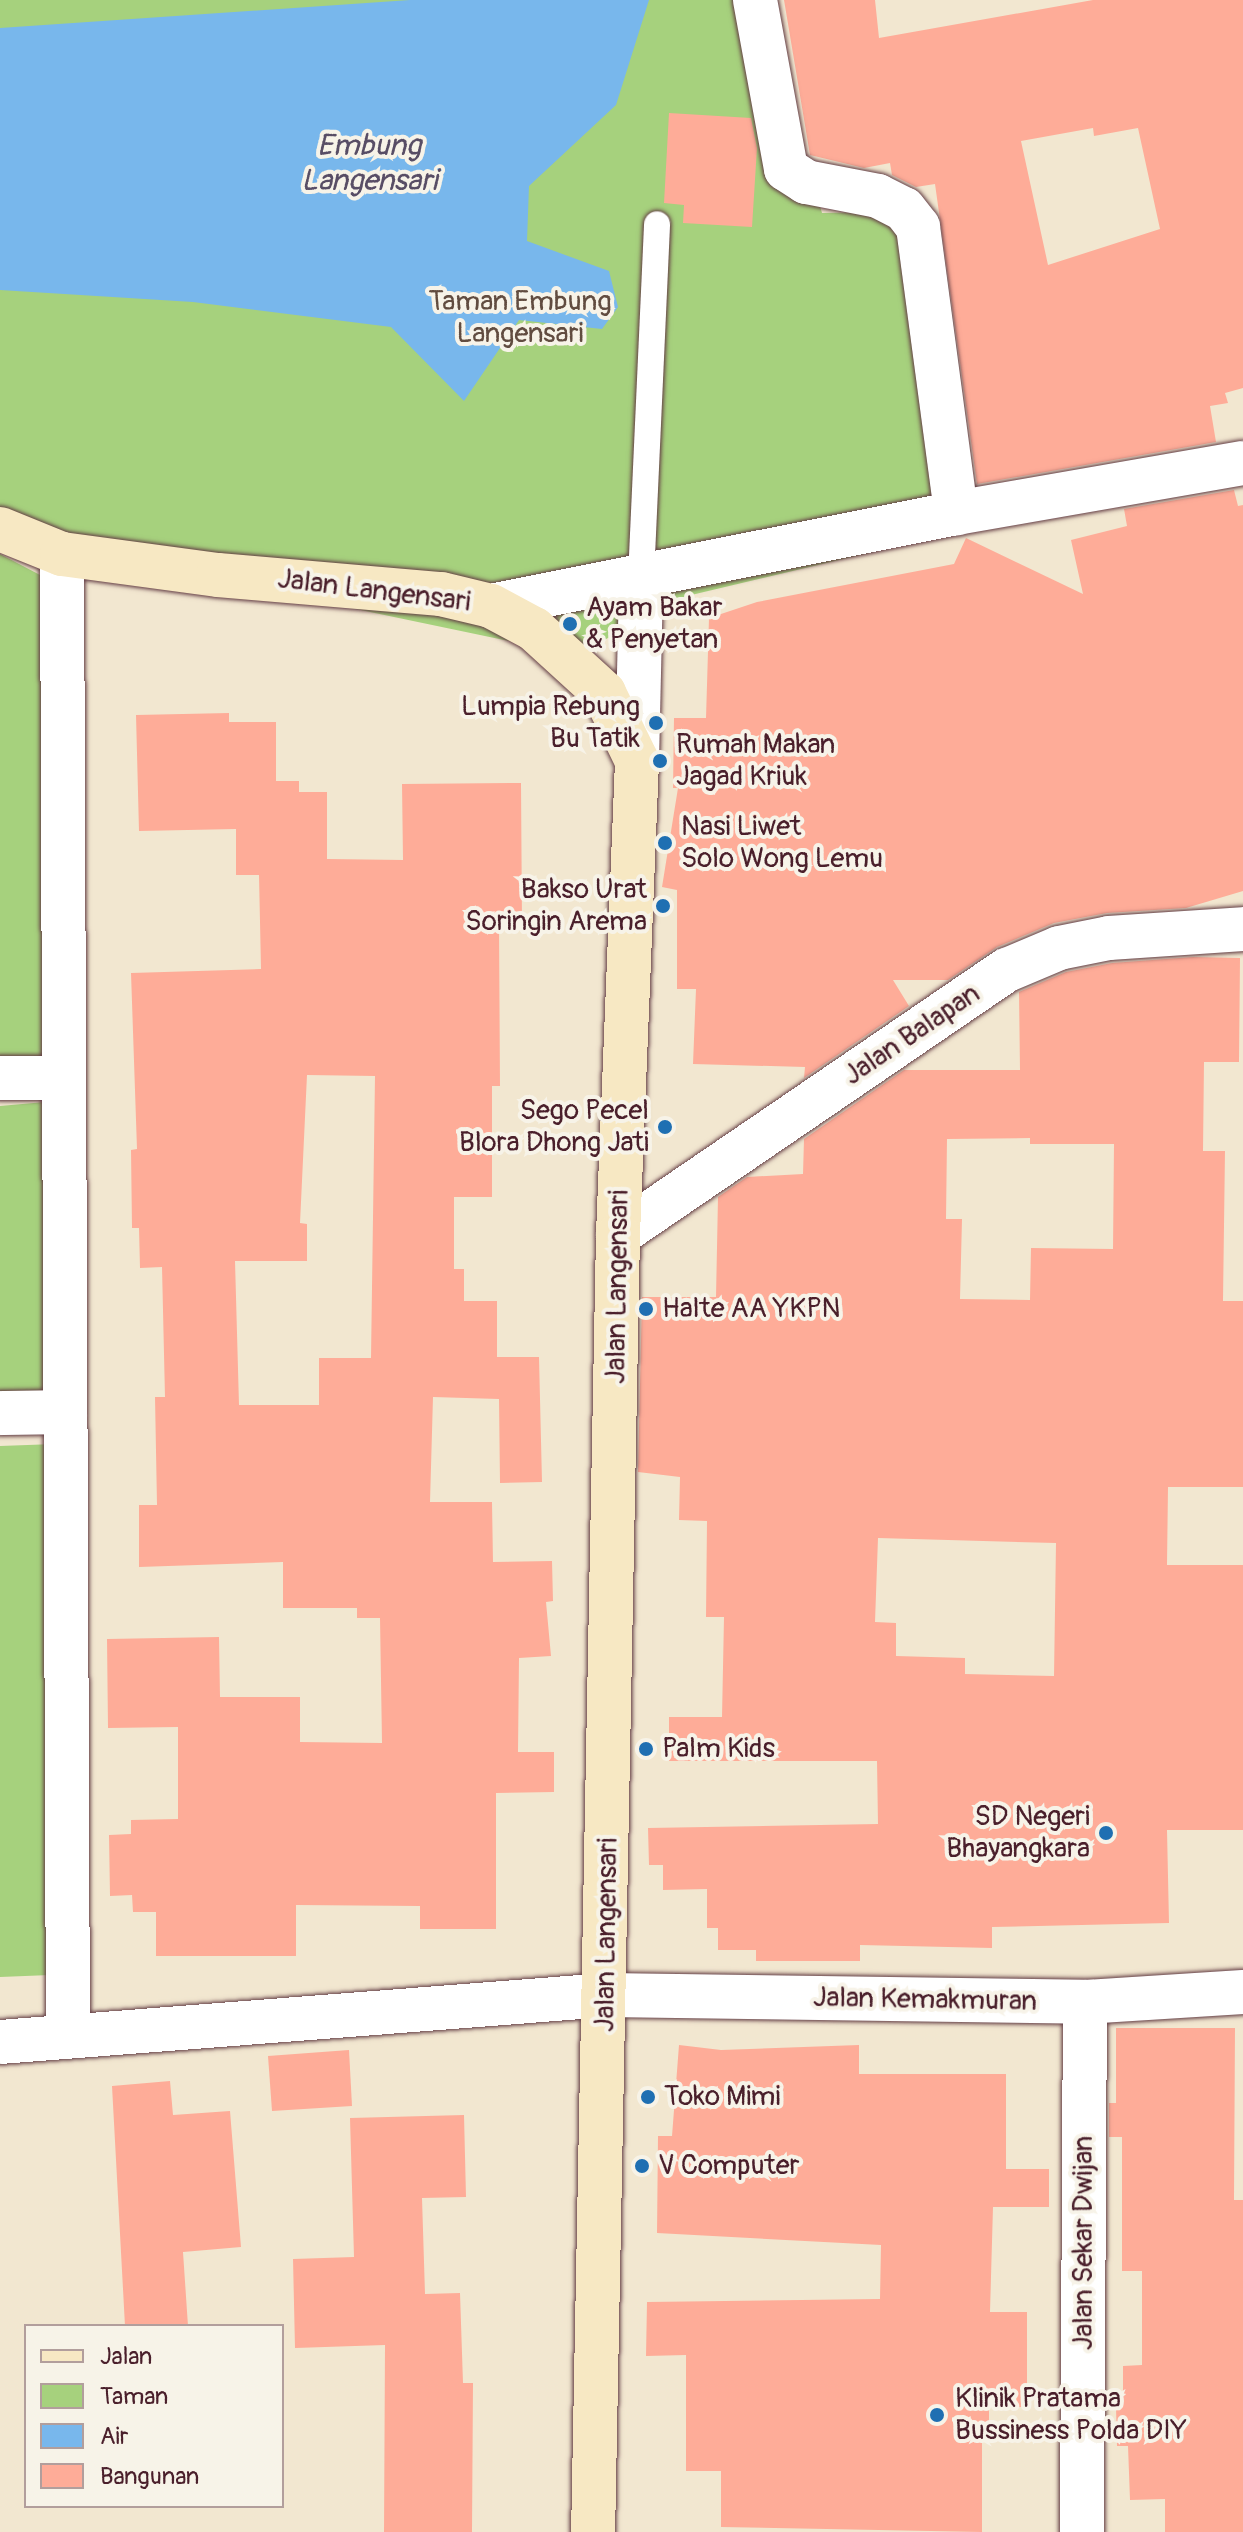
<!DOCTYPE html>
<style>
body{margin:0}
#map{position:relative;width:1243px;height:2532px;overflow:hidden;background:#f2e7d0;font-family:Pangolin,sans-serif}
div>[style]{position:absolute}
.green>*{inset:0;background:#a6d17d}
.water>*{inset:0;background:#78b7ec}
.building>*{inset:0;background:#feac98}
.roads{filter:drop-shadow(0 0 2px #633d44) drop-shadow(0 0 2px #633d44)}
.service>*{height:26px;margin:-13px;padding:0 13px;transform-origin:13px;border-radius:13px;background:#fff}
.minor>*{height:44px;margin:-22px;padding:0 22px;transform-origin:22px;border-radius:22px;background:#fff}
.secondary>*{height:44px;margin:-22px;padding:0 22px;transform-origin:22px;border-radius:22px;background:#f7e8c3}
.dots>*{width:22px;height:22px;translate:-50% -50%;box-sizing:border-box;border:4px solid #f7f3e8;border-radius:50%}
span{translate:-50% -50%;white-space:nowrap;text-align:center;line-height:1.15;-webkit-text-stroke:8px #f7f3e8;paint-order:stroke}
.park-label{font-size:28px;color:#614c40}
.street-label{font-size:28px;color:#4a1f2b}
.poi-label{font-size:28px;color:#4a1f2b}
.left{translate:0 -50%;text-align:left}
.right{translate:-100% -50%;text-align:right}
.water-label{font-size:30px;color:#584d65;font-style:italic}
.legend{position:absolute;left:24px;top:2324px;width:260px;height:184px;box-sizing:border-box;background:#f7f3e8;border:2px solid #b29e9c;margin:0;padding:10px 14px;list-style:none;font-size:24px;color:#4a1f2b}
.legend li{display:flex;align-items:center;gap:16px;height:40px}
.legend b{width:40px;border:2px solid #b29e9c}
</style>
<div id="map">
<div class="green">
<i style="clip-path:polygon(0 0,763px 0,822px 213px,934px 211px,962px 531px,687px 596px,576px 655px,68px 549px,0 514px)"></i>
<i style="clip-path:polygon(0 554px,42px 576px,54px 1063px,0 1067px)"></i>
<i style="clip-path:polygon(56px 1101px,61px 1418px,0 1419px,0 1106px)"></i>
<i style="clip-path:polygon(55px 1444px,75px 1974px,0 1977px,0 1446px)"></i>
</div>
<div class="water">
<i style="clip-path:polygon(410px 0,649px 0,616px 105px,529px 186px,527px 241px,609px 271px,618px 307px,602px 329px,519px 320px,464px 401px,391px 327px,193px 302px,0 290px,0 28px)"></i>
</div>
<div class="building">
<i style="clip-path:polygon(evenodd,784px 0,875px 0,879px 38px,1093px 0,1243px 0,1243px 388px,1225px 393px,1228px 403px,1210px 406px,1216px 442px,977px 484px,935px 184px,916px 187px,892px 175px,890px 163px,864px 168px,810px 155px,784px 0,1093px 128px,1094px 136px,1138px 128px,1160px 229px,1048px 265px,1021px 141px,1093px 128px)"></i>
<i style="clip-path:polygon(669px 113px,751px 118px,757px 148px,752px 227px,683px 223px,684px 205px,664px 203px)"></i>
<i style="clip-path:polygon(1234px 490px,1238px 506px,1243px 505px,1243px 891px,1186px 908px,1107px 913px,1054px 923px,997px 947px,948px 980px,893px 980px,909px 1006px,804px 1078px,805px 1067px,693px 1064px,696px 989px,677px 989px,677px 890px,662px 887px,678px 788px,673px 788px,674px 718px,706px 718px,709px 618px,757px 602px,954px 564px,966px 538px,1083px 594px,1071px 540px,1127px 526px,1124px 509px)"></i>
<i style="clip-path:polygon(evenodd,229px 713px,229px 722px,276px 722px,276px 781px,299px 781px,299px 792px,327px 792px,327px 859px,403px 860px,402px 784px,521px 783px,522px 924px,499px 924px,500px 1086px,492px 1086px,492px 1197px,454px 1197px,454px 1269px,464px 1269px,464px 1301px,497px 1301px,497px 1357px,539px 1357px,542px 1482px,500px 1483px,499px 1399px,433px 1397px,430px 1502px,492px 1502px,493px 1562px,552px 1561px,553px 1601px,546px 1602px,551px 1656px,519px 1658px,518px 1752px,554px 1752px,554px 1792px,496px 1793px,496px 1929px,420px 1929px,420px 1906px,296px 1905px,296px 1956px,156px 1956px,156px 1912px,133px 1912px,132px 1895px,110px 1896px,109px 1835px,131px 1834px,131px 1820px,178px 1819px,178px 1727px,108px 1728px,107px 1639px,219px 1637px,220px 1697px,300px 1697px,300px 1742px,382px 1743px,380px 1618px,357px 1618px,357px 1608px,283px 1608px,283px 1562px,139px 1567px,139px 1505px,157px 1505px,155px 1397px,165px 1397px,162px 1267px,140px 1268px,139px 1228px,132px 1228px,131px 1150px,137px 1149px,131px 973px,261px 969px,259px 875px,236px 875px,236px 829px,139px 831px,136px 715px,229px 713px,307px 1075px,375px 1076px,371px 1358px,319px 1358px,319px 1405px,239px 1405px,235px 1261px,307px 1261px,307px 1224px,300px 1223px,307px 1075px)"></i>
<i style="clip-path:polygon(evenodd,1193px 957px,1240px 958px,1239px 1062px,1204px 1062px,1203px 1151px,1225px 1151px,1223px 1301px,1243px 1301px,1243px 1487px,1168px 1487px,1167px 1565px,1243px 1565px,1243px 1830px,1167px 1830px,1169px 1923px,992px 1927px,992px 1948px,860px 1945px,860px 1961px,756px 1961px,756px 1950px,718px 1950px,718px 1928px,707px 1928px,707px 1889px,663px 1890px,663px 1865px,649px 1865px,648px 1828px,878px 1824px,877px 1761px,669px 1761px,669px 1717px,722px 1717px,724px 1617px,706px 1617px,707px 1521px,679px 1520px,680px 1477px,638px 1472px,642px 1297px,716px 1297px,718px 1197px,747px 1177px,803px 1174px,804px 1139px,904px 1070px,1020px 1070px,1019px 992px,1066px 972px,1112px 963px,1193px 957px,1030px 1138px,1030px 1144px,1114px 1144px,1113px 1249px,1031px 1248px,1030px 1300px,960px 1299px,962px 1219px,946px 1219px,947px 1139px,1030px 1138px,1193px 957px,878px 1538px,1056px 1543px,1054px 1676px,965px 1674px,965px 1658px,896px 1656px,896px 1623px,875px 1622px,878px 1538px)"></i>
<i style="clip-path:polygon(1116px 2028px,1235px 2028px,1234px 2200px,1243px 2200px,1243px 2532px,1165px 2532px,1165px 2499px,1130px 2500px,1128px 2446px,1117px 2446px,1116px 2407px,1123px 2407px,1123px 2366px,1142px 2365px,1142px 2271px,1122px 2271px,1122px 2137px,1109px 2137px,1109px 2103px,1116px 2103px)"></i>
<i style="clip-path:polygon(679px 2045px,721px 2050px,859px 2045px,859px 2074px,1006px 2074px,1006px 2169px,1049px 2169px,1049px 2207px,993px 2207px,990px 2312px,1027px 2312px,1027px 2407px,989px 2407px,989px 2424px,982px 2424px,982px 2532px,721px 2527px,721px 2471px,686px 2471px,686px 2355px,646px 2356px,647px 2302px,880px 2299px,881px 2245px,657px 2233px,658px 2136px,672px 2136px)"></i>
<i style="clip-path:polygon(349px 2050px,352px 2106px,272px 2111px,268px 2056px)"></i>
<i style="clip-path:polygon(170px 2081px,173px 2115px,230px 2111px,241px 2247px,183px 2252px,188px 2326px,125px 2326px,112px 2086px)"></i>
<i style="clip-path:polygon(464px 2115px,466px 2197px,422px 2198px,425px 2294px,460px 2293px,463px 2383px,473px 2383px,472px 2532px,384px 2532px,385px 2345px,295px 2348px,293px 2259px,354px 2257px,350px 2118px)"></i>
</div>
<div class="roads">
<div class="service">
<i style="left:641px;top:578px;width:354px;rotate:-87.4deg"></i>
</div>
<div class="minor">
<i style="left:755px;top:0;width:172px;rotate:79.6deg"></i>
<i style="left:786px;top:169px;width:24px;rotate:33deg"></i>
<i style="left:806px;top:182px;width:73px;rotate:11deg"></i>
<i style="left:878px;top:196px;width:29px;rotate:27deg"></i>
<i style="left:904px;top:209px;width:23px;rotate:52deg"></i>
<i style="left:918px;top:227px;width:289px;rotate:82.4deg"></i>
<i style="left:62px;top:554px;width:1482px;rotate:89.77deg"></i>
<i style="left:491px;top:606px;width:474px;rotate:-11.3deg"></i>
<i style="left:956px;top:513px;width:291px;rotate:-9.9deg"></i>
<i style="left:637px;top:761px;width:183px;rotate:-88.7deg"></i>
<i style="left:0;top:1078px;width:64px"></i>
<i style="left:618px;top:1235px;width:471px;rotate:-34.3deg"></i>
<i style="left:1007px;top:970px;width:56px;rotate:-22.9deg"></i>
<i style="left:1059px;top:948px;width:51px;rotate:-11.3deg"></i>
<i style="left:1109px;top:938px;width:134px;rotate:-3.8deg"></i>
<i style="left:0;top:1413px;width:65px;rotate:-0.9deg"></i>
<i style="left:0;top:2042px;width:608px;rotate:-4.43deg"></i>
<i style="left:606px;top:1995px;width:479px;rotate:0.8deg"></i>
<i style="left:1085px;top:2002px;width:158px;rotate:-3.6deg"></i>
<i style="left:1082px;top:2532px;width:530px;rotate:-89.68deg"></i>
</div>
<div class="secondary">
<i style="left:0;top:529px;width:67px;rotate:22deg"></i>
<i style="left:62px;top:554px;width:157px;rotate:7.7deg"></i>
<i style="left:218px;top:575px;width:224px;rotate:4.9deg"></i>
<i style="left:441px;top:594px;width:51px;rotate:13.5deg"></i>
<i style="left:491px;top:606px;width:49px;rotate:28.1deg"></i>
<i style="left:534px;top:629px;width:95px;rotate:42.4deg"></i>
<i style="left:604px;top:693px;width:76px;rotate:64.1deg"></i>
<i style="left:637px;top:761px;width:474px;rotate:92.3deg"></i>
<i style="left:618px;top:1235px;width:1297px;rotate:91.1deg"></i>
</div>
</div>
<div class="dots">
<i style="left:570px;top:624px;background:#1f6fb2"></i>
<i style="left:656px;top:723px;background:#1f6fb2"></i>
<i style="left:660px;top:761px;background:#1f6fb2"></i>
<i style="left:665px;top:843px;background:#1f6fb2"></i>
<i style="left:663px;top:906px;background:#1f6fb2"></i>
<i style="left:665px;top:1127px;background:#1f6fb2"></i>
<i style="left:646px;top:1309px;background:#1f6fb2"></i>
<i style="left:646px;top:1749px;background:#1f6fb2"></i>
<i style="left:1106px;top:1833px;background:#1f6fb2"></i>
<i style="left:648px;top:2097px;background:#1f6fb2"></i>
<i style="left:642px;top:2166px;background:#1f6fb2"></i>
<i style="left:937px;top:2415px;background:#1f6fb2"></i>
</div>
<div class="park-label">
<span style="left:520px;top:318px">Taman Embung<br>Langensari</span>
</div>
<div class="street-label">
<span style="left:374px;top:591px;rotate:7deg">Jalan Langensari</span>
<span style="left:912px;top:1035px;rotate:-34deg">Jalan Balapan</span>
<span style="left:618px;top:1287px;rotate:-89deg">Jalan Langensari</span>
<span style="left:607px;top:1935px;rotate:-89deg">Jalan Langensari</span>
<span style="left:925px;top:2000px;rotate:1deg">Jalan Kemakmuran</span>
<span style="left:1084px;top:2243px;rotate:-90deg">Jalan Sekar Dwijan</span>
</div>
<div class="poi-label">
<span class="left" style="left:586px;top:624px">Ayam Bakar<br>&amp; Penyetan</span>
<span class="right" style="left:640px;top:723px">Lumpia Rebung<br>Bu Tatik</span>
<span class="left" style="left:676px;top:761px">Rumah Makan<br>Jagad Kriuk</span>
<span class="left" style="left:681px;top:843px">Nasi Liwet<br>Solo Wong Lemu</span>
<span class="right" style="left:647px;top:906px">Bakso Urat<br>Soringin Arema</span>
<span class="right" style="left:649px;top:1127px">Sego Pecel<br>Blora Dhong Jati</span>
<span class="left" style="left:662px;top:1309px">Halte AA YKPN</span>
<span class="left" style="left:662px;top:1749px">Palm Kids</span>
<span class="right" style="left:1090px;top:1833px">SD Negeri<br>Bhayangkara</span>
<span class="left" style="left:664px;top:2097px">Toko Mimi</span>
<span class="left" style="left:658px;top:2166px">V Computer</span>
<span class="left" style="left:955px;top:2415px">Klinik Pratama<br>Bussiness Polda DIY</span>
</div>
<div class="water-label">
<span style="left:369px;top:163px">Embung<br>Langensari</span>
</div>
<ul class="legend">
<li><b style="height:10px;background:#f7e8c3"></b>Jalan</li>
<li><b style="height:22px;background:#a6d17d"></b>Taman</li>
<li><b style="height:22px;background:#78b7ec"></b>Air</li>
<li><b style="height:22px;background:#feac98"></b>Bangunan</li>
</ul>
</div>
